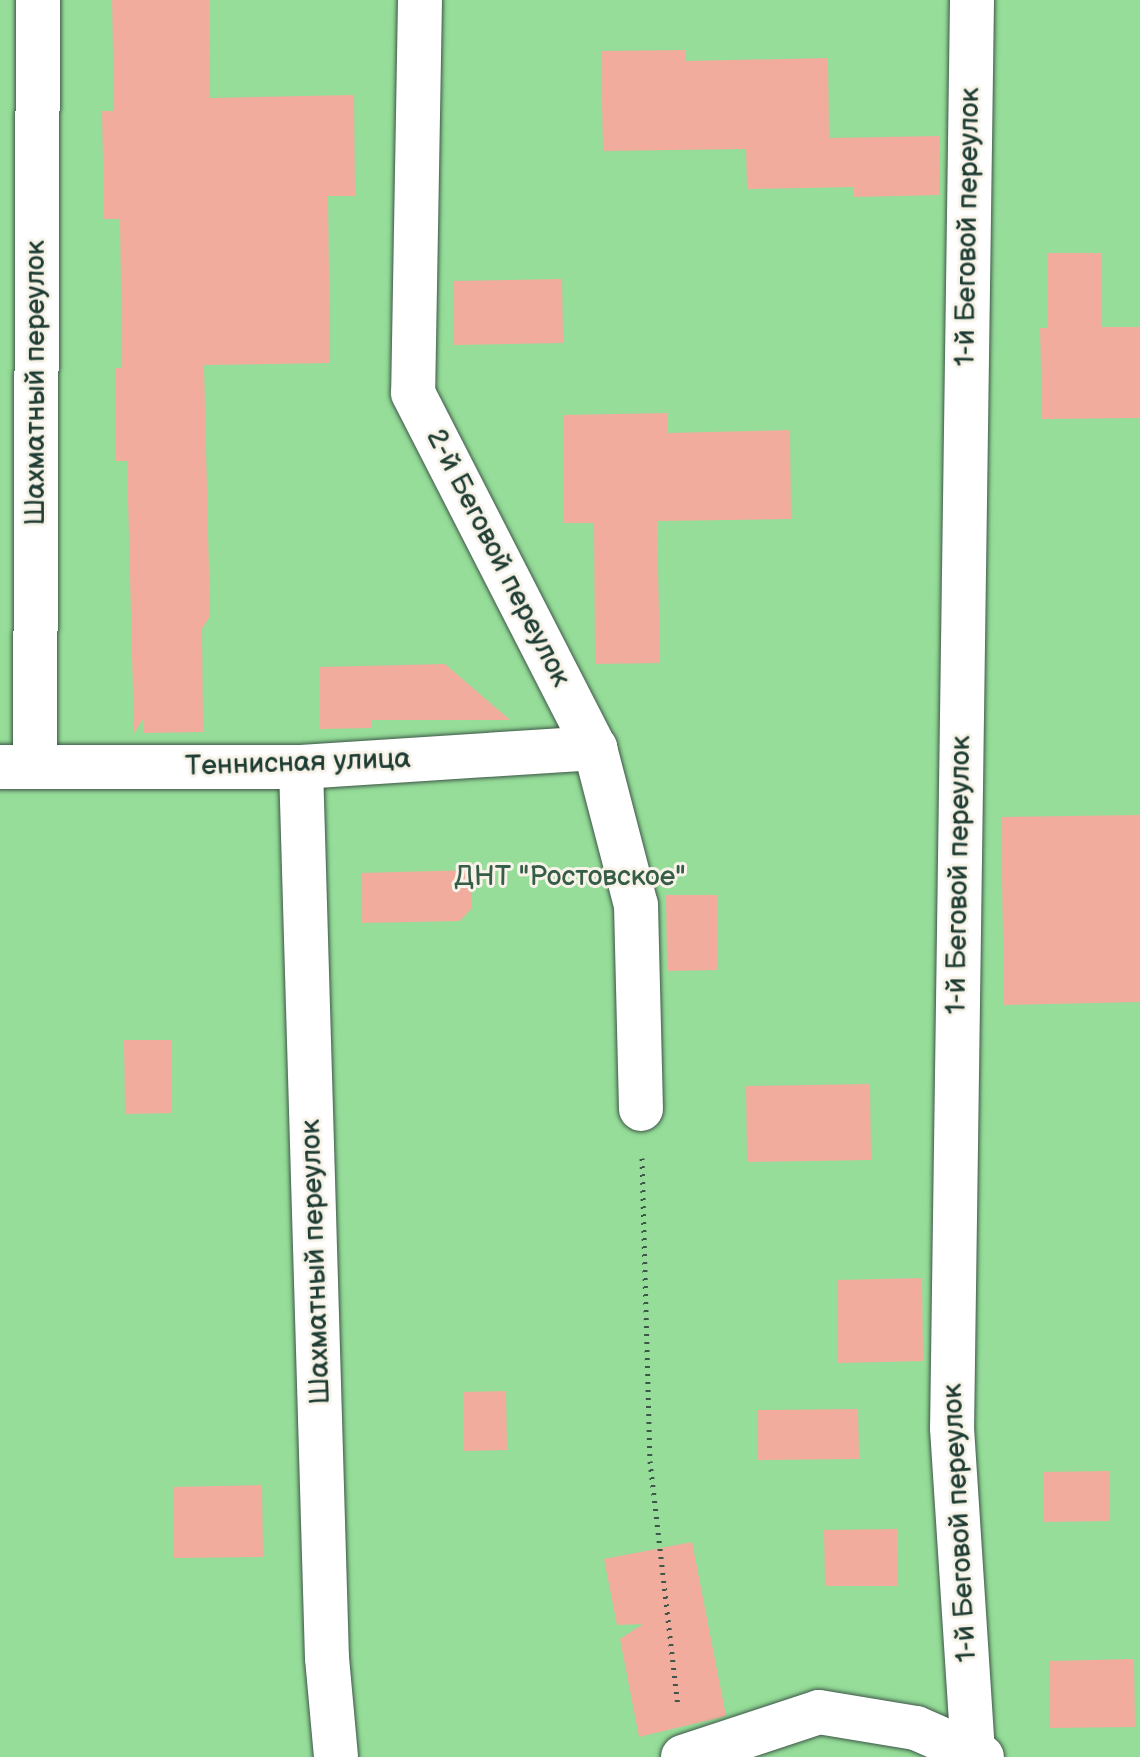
<!DOCTYPE html>
<meta charset="utf-8">
<style>
body{margin:0}
#map{position:relative;width:1140px;height:1757px;overflow:hidden;background:#eee1c2;font-family:"Balsamiq Sans",sans-serif}
div>[style]{position:absolute}
.green>*{inset:0;background:#95dd98}
.building>*{inset:0;background:#f1ac9e}
.path>*{height:5px;margin-top:-2.5px;transform-origin:0;background:repeating-linear-gradient(90deg,#3e5649 0 2px,transparent 0 8px)}
.roads{filter:drop-shadow(0 0 2px #3e5649) drop-shadow(0 0 2px #3e5649)}
.minor>*{height:44px;margin:-22px;padding:0 22px;transform-origin:22px;border-radius:22px;background:#fff}
span{translate:-50% -50%;white-space:nowrap;text-align:center;line-height:1.15;-webkit-text-stroke:6px #f7f3e8;paint-order:stroke}
.street-label{font-size:28px;color:#1f3d34}
.park-label{font-size:28px;color:#375d48}
</style>
<div id="map">
<div class="green">
<i style="clip-path:polygon(0 0,1140px 0,1140px 1757px,0 1757px)"></i>
</div>
<div class="building">
<i style="clip-path:polygon(112px 0,209px 0,210px 98px,354px 95px,355px 196px,328px 196px,330px 363px,204px 365px,210px 616px,202px 629px,203px 732px,144px 733px,144px 718px,134px 733px,127px 461px,116px 461px,115px 368px,122px 368px,120px 219px,104px 219px,102px 111px,114px 111px)"></i>
<i style="clip-path:polygon(685px 50px,685px 61px,828px 58px,829px 138px,940px 136px,940px 195px,854px 197px,854px 187px,747px 189px,746px 149px,603px 151px,601px 51px)"></i>
<i style="clip-path:polygon(1047px 253px,1101px 253px,1101px 327px,1140px 327px,1140px 418px,1042px 419px,1040px 328px,1048px 328px)"></i>
<i style="clip-path:polygon(562px 279px,563px 343px,454px 345px,453px 281px)"></i>
<i style="clip-path:polygon(667px 413px,667px 433px,790px 430px,791px 519px,657px 521px,660px 663px,595px 664px,594px 523px,564px 523px,563px 415px)"></i>
<i style="clip-path:polygon(445px 664px,510px 720px,372px 720px,372px 728px,320px 729px,319px 667px)"></i>
<i style="clip-path:polygon(1140px 815px,1140px 1002px,1004px 1005px,1001px 817px)"></i>
<i style="clip-path:polygon(472px 870px,472px 908px,460px 921px,362px 923px,361px 873px)"></i>
<i style="clip-path:polygon(666px 895px,717px 895px,718px 970px,667px 971px)"></i>
<i style="clip-path:polygon(124px 1040px,171px 1040px,172px 1113px,125px 1114px)"></i>
<i style="clip-path:polygon(870px 1084px,871px 1160px,747px 1162px,746px 1086px)"></i>
<i style="clip-path:polygon(922px 1278px,923px 1361px,838px 1363px,838px 1280px)"></i>
<i style="clip-path:polygon(506px 1391px,507px 1450px,463px 1451px,463px 1392px)"></i>
<i style="clip-path:polygon(858px 1409px,859px 1459px,758px 1460px,757px 1410px)"></i>
<i style="clip-path:polygon(1109px 1471px,1109px 1521px,1043px 1522px,1043px 1472px)"></i>
<i style="clip-path:polygon(262px 1485px,263px 1557px,173px 1558px,173px 1487px)"></i>
<i style="clip-path:polygon(897px 1529px,898px 1586px,825px 1586px,824px 1530px)"></i>
<i style="clip-path:polygon(692px 1542px,726px 1716px,639px 1737px,620px 1639px,643px 1624px,617px 1625px,604px 1559px)"></i>
<i style="clip-path:polygon(1134px 1659px,1135px 1727px,1049px 1728px,1049px 1661px)"></i>
</div>
<div class="path">
<i style="left:642px;top:1158px;width:303px;rotate:88.5deg"></i>
<i style="left:650px;top:1461px;width:247px;rotate:83.5deg"></i>
</div>
<div class="roads">
<div class="minor">
<i style="left:420px;top:0;width:393px;rotate:91deg"></i>
<i style="left:413px;top:393px;width:399px;rotate:62.9deg"></i>
<i style="left:595px;top:748px;width:162px;rotate:75.4deg"></i>
<i style="left:636px;top:905px;width:204px;rotate:88.6deg"></i>
<i style="left:972px;top:0;width:1428px;rotate:90.8deg"></i>
<i style="left:952px;top:1428px;width:322px;rotate:86.3deg"></i>
<i style="left:35px;top:766px;width:766px;rotate:-89.78deg"></i>
<i style="left:0;top:767px;width:301px"></i>
<i style="left:301px;top:767px;width:295px;rotate:-3.7deg"></i>
<i style="left:301px;top:767px;width:891px;rotate:88.33deg"></i>
<i style="left:327px;top:1658px;width:99px;rotate:84.8deg"></i>
<i style="left:683px;top:1757px;width:143px;rotate:-18.3deg"></i>
<i style="left:819px;top:1712px;width:98px;rotate:9.4deg"></i>
<i style="left:916px;top:1728px;width:72px;rotate:23.7deg"></i>
</div>
</div>
<div class="street-label">
<span style="left:968px;top:227px;rotate:-89deg">1-й Беговой переулок</span>
<span style="left:36px;top:383px;rotate:-90deg">Шахматный переулок</span>
<span style="left:498px;top:558px;rotate:63deg">2-й Беговой переулок</span>
<span style="left:298px;top:763px;rotate:-2deg">Теннисная улица</span>
<span style="left:959px;top:875px;rotate:-89deg">1-й Беговой переулок</span>
<span style="left:316px;top:1262px;rotate:-92deg">Шахматный переулок</span>
<span style="left:960px;top:1523px;rotate:-93deg">1-й Беговой переулок</span>
</div>
<div class="park-label">
<span style="left:570px;top:877px">ДНТ "Ростовское"</span>
</div>
</div>
